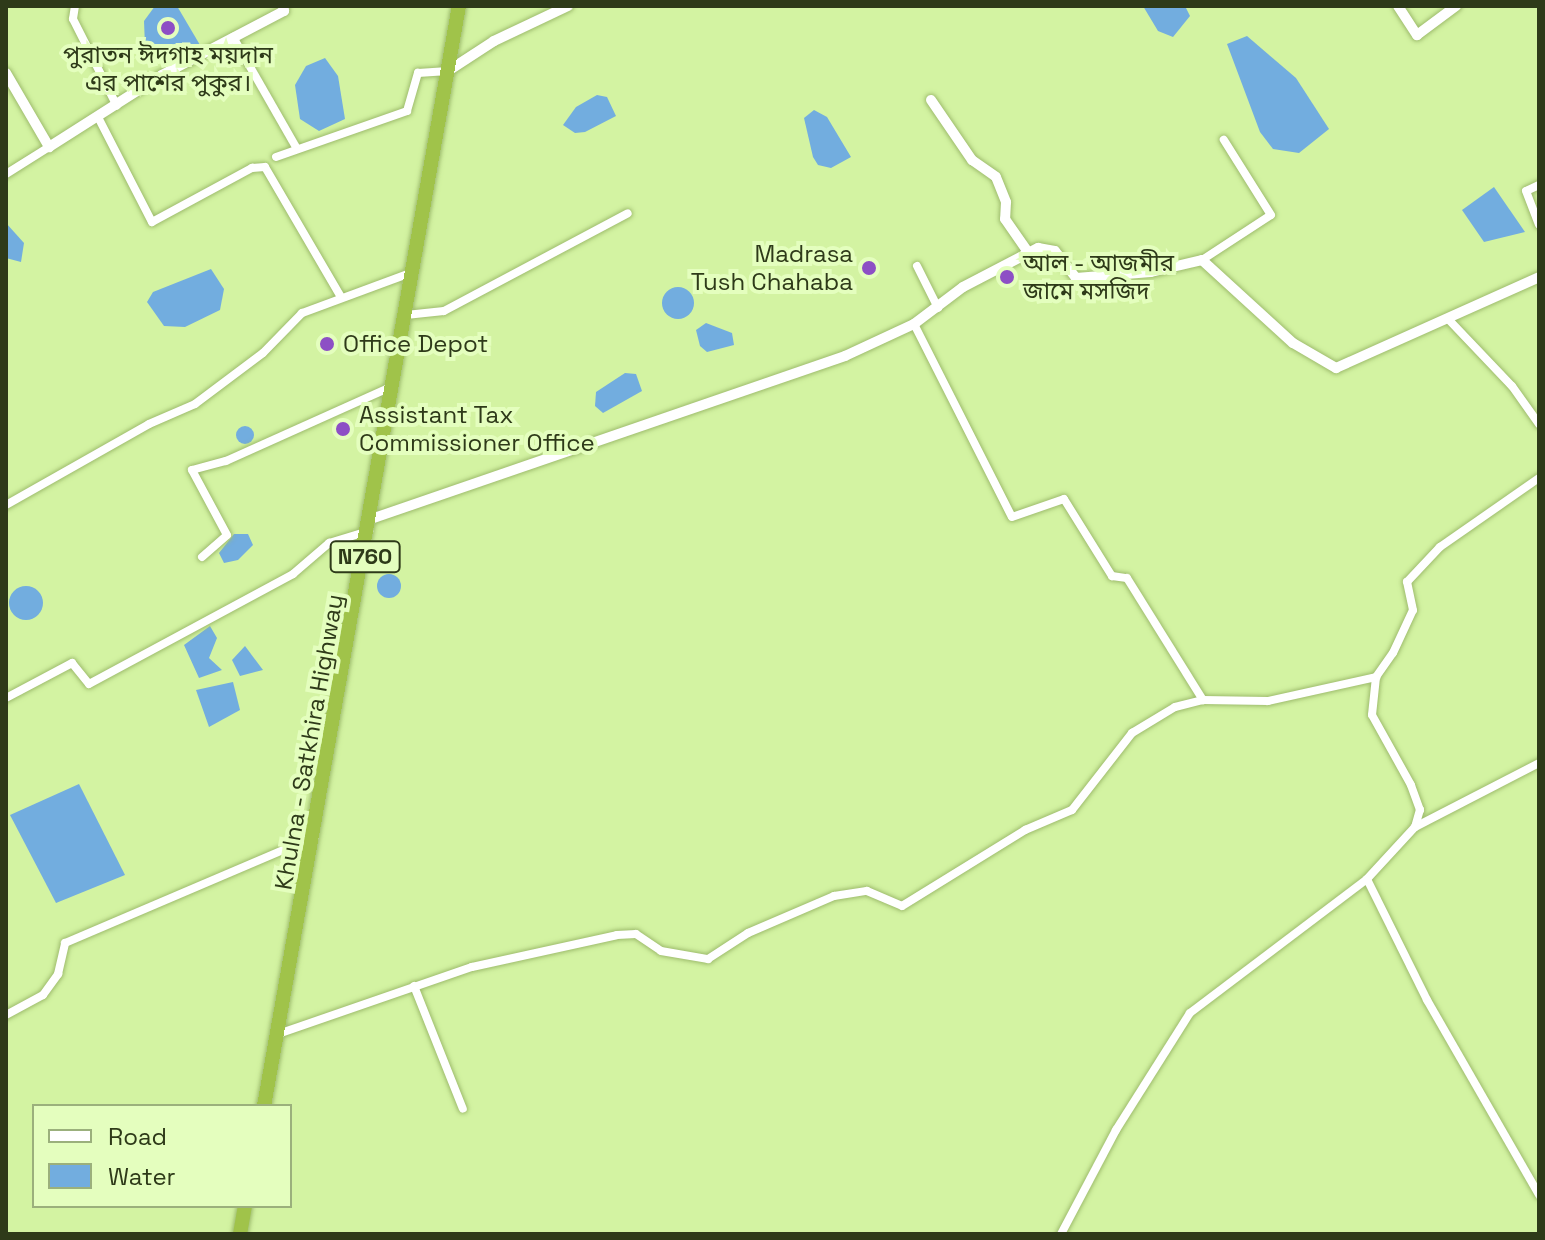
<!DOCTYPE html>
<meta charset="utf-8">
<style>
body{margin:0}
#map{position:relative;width:1545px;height:1240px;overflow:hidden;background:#d3f3a2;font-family:"Space Grotesk","Noto Sans Bengali",sans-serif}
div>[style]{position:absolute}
.water>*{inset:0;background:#72addf}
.round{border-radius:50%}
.roads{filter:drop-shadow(0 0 2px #9ebc6d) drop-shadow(0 0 2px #9ebc6d)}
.minor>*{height:8px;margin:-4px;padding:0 4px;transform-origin:4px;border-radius:4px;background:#fff}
.tertiary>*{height:10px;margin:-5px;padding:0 5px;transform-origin:5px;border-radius:5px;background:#fff}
.trunk>*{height:14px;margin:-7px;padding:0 7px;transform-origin:7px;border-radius:7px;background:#a0c34a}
.dots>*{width:22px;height:22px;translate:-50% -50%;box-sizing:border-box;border:4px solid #e4febe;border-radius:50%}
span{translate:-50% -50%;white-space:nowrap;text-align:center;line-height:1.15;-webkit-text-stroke:8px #e4febe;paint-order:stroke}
.shield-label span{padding:2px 6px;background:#e4febe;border:2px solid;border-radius:6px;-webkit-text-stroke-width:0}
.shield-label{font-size:22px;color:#2e3a19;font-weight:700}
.poi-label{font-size:24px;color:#2e3a19}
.right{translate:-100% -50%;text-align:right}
.left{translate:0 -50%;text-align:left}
.street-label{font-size:24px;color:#2e3a19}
.frame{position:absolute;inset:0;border:8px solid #2e3a19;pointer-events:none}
.legend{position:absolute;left:32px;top:1104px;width:260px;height:104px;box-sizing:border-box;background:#e4febe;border:2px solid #9bb07c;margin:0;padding:10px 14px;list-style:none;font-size:24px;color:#2e3a19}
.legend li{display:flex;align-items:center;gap:16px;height:40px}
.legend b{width:40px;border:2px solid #9bb07c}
</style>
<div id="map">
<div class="water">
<i style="clip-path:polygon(155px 6px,177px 6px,200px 45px,154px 53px,145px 46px,144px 21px)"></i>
<i style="clip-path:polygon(1143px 6px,1185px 6px,1190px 16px,1173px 37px,1158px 31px)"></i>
<i style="clip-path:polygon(1247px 36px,1296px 78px,1329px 129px,1299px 153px,1273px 149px,1260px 132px,1227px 44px)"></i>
<i style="clip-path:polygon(325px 58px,338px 76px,345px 119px,319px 131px,300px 119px,295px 85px,306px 66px)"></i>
<i style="clip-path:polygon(597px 95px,607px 97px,616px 116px,585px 132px,575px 133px,563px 125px,576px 107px)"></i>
<i style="clip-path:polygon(814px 110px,827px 117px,851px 157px,831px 168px,818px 165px,813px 157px,804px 118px)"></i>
<i style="clip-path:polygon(1494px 187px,1525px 232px,1484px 242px,1462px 210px)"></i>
<i style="clip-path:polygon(6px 223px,24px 243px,21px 262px,6px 258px)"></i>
<i style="clip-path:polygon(211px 269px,224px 289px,220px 310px,185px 327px,164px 326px,147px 302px,153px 292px)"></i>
<i class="round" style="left:662px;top:287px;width:32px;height:32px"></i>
<i style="clip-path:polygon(706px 323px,732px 333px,734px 345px,707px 352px,700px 346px,696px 330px)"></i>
<i style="clip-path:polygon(625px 373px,636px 374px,642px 391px,603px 413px,595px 406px,596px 392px)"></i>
<i class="round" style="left:236px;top:426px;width:18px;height:18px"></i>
<i style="clip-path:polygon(234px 534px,248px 534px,253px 545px,238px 560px,224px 563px,219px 553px)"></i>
<i class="round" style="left:377px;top:574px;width:24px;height:24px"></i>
<i class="round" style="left:9px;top:586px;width:34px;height:34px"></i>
<i style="clip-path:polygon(210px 626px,217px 638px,209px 658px,222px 670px,199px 678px,184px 645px)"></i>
<i style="clip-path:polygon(245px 646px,263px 670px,240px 676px,232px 660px)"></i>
<i style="clip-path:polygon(233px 682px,240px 710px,209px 727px,196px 690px)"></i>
<i style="clip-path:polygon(79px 784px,125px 875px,56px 903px,10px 815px)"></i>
</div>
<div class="roads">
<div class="minor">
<i style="left:75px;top:6px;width:13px;rotate:99deg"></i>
<i style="left:73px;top:19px;width:97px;rotate:63.2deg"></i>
<i style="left:233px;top:37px;width:127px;rotate:60.2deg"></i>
<i style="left:99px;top:119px;width:116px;rotate:62.8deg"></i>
<i style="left:152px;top:222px;width:114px;rotate:-28.4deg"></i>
<i style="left:252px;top:168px;width:13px;rotate:-4deg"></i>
<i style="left:265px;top:167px;width:151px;rotate:59.7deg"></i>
<i style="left:276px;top:157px;width:139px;rotate:-19.3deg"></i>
<i style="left:407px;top:111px;width:40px;rotate:-74deg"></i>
<i style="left:418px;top:73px;width:30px;rotate:-4deg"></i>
<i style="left:6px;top:174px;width:51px;rotate:-32.1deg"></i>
<i style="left:1539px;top:185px;width:14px;rotate:155deg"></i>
<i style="left:1526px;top:191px;width:36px;rotate:69deg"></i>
<i style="left:1202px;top:260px;width:82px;rotate:-33.1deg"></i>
<i style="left:1271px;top:215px;width:89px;rotate:-122.1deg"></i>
<i style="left:917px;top:266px;width:47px;rotate:63.4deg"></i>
<i style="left:406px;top:315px;width:38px;rotate:-6deg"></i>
<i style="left:444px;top:311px;width:208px;rotate:-28deg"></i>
<i style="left:1450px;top:321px;width:90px;rotate:46.4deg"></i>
<i style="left:1512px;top:386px;width:47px;rotate:54.6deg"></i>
<i style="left:914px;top:324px;width:216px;rotate:63.1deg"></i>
<i style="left:1012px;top:517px;width:55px;rotate:-19.1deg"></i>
<i style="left:1064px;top:499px;width:91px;rotate:58.1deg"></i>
<i style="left:1112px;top:576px;width:15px;rotate:8deg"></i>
<i style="left:1127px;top:578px;width:144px;rotate:58.1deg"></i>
<i style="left:6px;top:505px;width:164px;rotate:-29.5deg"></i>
<i style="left:149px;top:424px;width:50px;rotate:-23.5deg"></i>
<i style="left:195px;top:404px;width:85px;rotate:-36.9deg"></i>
<i style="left:263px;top:353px;width:56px;rotate:-45.7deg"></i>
<i style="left:302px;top:313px;width:118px;rotate:-20.3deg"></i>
<i style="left:202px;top:557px;width:33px;rotate:-41deg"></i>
<i style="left:227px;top:535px;width:74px;rotate:-118.3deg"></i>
<i style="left:192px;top:470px;width:35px;rotate:-15deg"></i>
<i style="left:226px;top:461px;width:183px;rotate:-24.2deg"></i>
<i style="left:6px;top:698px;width:75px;rotate:-27.9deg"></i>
<i style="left:72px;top:663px;width:27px;rotate:51deg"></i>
<i style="left:89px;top:684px;width:232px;rotate:-28.3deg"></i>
<i style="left:293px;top:574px;width:48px;rotate:-40.7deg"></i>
<i style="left:329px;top:543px;width:42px;rotate:-16.7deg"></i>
<i style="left:1415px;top:827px;width:140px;rotate:-27.3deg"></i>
<i style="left:1367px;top:879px;width:135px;rotate:63.6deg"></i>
<i style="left:1427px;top:1000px;width:225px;rotate:60.1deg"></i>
<i style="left:414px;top:986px;width:132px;rotate:68.3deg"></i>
<i style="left:6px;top:1015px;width:42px;rotate:-28.4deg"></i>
<i style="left:43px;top:995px;width:26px;rotate:-54deg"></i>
<i style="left:58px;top:974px;width:32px;rotate:-77deg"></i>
<i style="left:65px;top:943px;width:271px;rotate:-23.1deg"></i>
<i style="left:278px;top:1034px;width:205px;rotate:-19.1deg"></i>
<i style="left:472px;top:967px;width:148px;rotate:-12.4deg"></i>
<i style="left:617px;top:935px;width:19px;rotate:-3deg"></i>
<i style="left:636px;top:934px;width:30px;rotate:34deg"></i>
<i style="left:661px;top:951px;width:48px;rotate:9.7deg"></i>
<i style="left:708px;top:959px;width:48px;rotate:-33deg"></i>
<i style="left:748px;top:933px;width:94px;rotate:-23.3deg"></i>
<i style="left:834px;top:896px;width:33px;rotate:-9deg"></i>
<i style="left:867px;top:891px;width:38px;rotate:23deg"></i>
<i style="left:902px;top:906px;width:145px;rotate:-31.7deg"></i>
<i style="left:1025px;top:830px;width:51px;rotate:-23.1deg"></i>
<i style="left:1072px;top:810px;width:98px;rotate:-52.1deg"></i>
<i style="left:1132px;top:733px;width:50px;rotate:-31.2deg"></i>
<i style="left:1175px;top:707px;width:29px;rotate:-14deg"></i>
<i style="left:1203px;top:700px;width:65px;rotate:0.9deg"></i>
<i style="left:1268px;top:701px;width:111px;rotate:-12.5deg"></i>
<i style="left:1061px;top:1234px;width:118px;rotate:-62.1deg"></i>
<i style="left:1116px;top:1130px;width:138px;rotate:-57.7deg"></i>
<i style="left:1190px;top:1013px;width:222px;rotate:-37.1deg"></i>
<i style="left:1367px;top:879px;width:71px;rotate:-47.3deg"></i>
<i style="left:1415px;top:827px;width:18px;rotate:-74deg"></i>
<i style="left:1420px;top:810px;width:27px;rotate:-110deg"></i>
<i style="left:1411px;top:785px;width:80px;rotate:-119.1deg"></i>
<i style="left:1372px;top:715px;width:38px;rotate:-84deg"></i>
<i style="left:1376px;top:677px;width:29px;rotate:-55deg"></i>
<i style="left:1393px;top:653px;width:47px;rotate:-65.1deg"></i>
<i style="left:1413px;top:610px;width:29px;rotate:-102deg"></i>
<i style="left:1407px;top:582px;width:48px;rotate:-46.7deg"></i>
<i style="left:1440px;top:547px;width:121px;rotate:-34.9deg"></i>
</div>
<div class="tertiary">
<i style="left:1398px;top:6px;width:35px;rotate:57deg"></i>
<i style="left:1417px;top:35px;width:49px;rotate:-36.6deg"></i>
<i style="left:448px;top:71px;width:55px;rotate:-33.1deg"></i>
<i style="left:494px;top:41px;width:82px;rotate:-25.3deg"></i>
<i style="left:6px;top:73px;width:86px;rotate:59.8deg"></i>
<i style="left:49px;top:147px;width:134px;rotate:-32.5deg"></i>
<i style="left:162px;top:75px;width:138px;rotate:-27.7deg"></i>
<i style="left:284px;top:11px;width:5px;rotate:-101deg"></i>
<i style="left:931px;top:100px;width:73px;rotate:55.7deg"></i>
<i style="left:972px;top:160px;width:29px;rotate:35deg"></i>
<i style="left:996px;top:177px;width:27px;rotate:68deg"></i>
<i style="left:1006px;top:202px;width:17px;rotate:93deg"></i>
<i style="left:1005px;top:219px;width:40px;rotate:55.1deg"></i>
<i style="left:371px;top:519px;width:501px;rotate:-18.98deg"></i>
<i style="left:845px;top:356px;width:76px;rotate:-24.9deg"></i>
<i style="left:914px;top:324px;width:61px;rotate:-37.1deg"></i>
<i style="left:963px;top:287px;width:85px;rotate:-27.5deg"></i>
<i style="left:1038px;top:248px;width:17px;rotate:10deg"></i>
<i style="left:1055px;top:251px;width:34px;rotate:52deg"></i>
<i style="left:1076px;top:278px;width:75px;rotate:-4.6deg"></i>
<i style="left:1151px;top:272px;width:52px;rotate:-13.2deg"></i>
<i style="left:1202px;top:260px;width:123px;rotate:42.4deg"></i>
<i style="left:1293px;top:343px;width:50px;rotate:30.2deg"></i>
<i style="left:1336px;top:368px;width:222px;rotate:-24.1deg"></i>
</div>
<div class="trunk">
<i style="left:264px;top:1106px;width:1117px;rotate:-79.95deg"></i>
<i style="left:240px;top:1234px;width:28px;rotate:-80deg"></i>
</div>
</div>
<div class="dots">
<i style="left:168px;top:28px;background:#8d4fc5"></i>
<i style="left:869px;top:268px;background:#8d4fc5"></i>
<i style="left:1007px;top:277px;background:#8d4fc5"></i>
<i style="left:327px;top:344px;background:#8d4fc5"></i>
<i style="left:343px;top:429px;background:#8d4fc5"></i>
</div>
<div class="shield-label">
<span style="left:365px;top:557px">N760</span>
</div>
<div class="poi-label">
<span style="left:168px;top:69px">পুরাতন ঈদগাহ ময়দান<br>এর পাশের পুকুর।</span>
<span class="right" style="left:853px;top:268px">Madrasa<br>Tush Chahaba</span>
<span class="left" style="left:1023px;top:277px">আল - আজমীর<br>জামে মসজিদ</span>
<span class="left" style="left:343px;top:344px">Office Depot</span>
<span class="left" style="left:359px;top:429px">Assistant Tax<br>Commissioner Office</span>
</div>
<div class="street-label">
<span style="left:309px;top:742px;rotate:-80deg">Khulna - Satkhira Highway</span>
</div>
<div class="frame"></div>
<ul class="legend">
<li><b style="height:10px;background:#fff"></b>Road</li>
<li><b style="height:22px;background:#72addf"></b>Water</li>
</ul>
</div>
